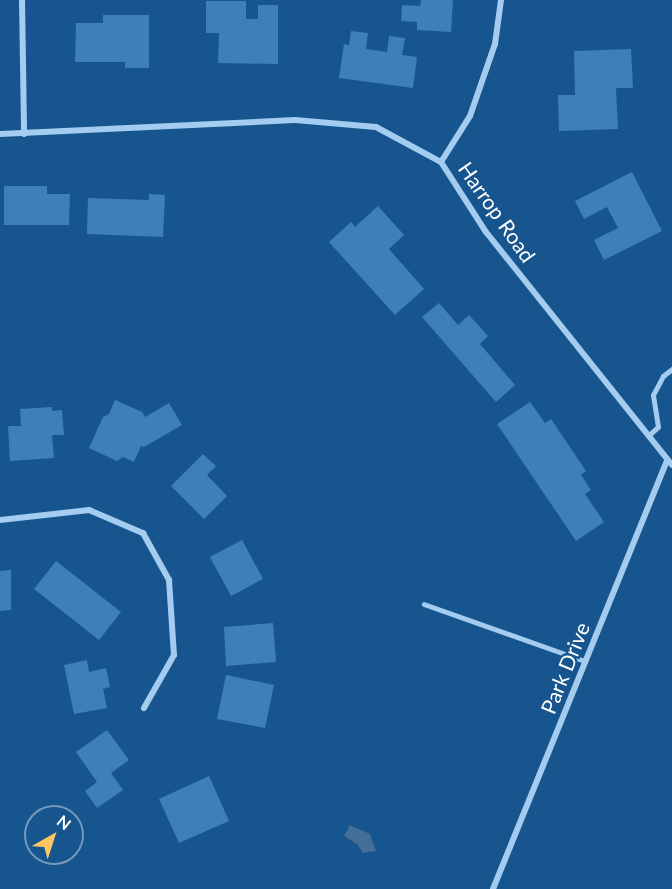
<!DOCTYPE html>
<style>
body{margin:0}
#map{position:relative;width:672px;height:889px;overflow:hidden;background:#17558f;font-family:Lato,sans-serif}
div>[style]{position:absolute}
.water>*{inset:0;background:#426e98}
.building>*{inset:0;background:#3f7fb7}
.service>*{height:4.5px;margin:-2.25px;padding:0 2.25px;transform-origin:2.25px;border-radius:2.25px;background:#a3ccf0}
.minor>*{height:6px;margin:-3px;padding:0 3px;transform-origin:3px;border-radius:3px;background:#a3ccf0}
span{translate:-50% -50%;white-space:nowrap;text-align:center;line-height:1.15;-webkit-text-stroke:4.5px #17558f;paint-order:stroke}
.street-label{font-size:21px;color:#fff}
.north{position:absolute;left:24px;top:805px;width:60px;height:60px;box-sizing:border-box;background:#17558f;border:2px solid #7499bc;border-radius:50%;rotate:39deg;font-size:16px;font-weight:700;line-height:24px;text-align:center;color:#fff}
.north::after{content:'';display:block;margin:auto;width:21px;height:27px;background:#ffc561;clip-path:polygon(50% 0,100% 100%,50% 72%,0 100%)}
</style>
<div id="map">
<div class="water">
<i style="clip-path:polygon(350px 825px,370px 834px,376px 851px,363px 853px,357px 844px,344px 836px)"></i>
</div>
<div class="building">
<i style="clip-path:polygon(421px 0,453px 0,451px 32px,417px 30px,417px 22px,401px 21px,402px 5px,420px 6px)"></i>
<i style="clip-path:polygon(206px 1px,246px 1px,246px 19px,258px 19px,258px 5px,278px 5px,278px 64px,218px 63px,219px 33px,206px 33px)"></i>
<i style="clip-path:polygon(103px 15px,149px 15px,149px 68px,125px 68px,125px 62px,75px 62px,76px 23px,103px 23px)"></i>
<i style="clip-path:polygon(351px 31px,368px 33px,366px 49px,387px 52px,389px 36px,405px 38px,402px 55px,417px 57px,413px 88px,339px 78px,344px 44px,349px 45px)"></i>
<i style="clip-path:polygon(631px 49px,633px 88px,616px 88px,618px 129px,559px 131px,558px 95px,575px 95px,574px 51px)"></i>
<i style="clip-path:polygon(632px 172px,662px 231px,604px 260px,594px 240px,618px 228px,607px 207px,584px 219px,575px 201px)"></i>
<i style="clip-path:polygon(4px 186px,47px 186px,47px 194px,70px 194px,69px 225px,4px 225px)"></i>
<i style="clip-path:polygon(149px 194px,165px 195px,163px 237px,87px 234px,88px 198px,149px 200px)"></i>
<i style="clip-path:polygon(378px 206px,404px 235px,389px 249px,424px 289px,395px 315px,329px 242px,351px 222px,355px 227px)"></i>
<i style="clip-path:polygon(439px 303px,458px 325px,469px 315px,488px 336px,480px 344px,515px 385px,496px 402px,422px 317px)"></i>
<i style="clip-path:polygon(115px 400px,142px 412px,145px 417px,169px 403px,182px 425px,144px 447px,141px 446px,134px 462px,123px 457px,117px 461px,89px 448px,103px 417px,109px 414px)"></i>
<i style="clip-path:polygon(530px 402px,545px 423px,551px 419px,586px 471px,581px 475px,591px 490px,585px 494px,604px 522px,576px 541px,497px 424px)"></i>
<i style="clip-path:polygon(52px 407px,52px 411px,62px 410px,64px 435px,52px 435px,54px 458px,10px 461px,8px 426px,21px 426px,20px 409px)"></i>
<i style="clip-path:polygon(203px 454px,216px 466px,207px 475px,227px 496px,204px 519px,171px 486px)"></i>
<i style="clip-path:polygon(242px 540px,263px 579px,231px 596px,210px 557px)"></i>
<i style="clip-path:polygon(56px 561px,121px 612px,99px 640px,34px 589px)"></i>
<i style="clip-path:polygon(11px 570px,11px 610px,0 611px,0 571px)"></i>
<i style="clip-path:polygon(273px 623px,276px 662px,226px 666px,224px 627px)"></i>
<i style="clip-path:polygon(87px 660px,89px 672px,106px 668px,110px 687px,103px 689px,107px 708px,74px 714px,64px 665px)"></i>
<i style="clip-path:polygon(226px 675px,274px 685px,265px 728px,217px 719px)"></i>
<i style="clip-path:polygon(107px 730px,129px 760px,111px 773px,123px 790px,97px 808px,85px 791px,97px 782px,76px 752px)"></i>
<i style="clip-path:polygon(209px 776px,229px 821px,179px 843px,159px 799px)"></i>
</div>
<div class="service">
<i style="left:648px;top:436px;width:13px;rotate:-42deg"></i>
<i style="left:658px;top:427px;width:32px;rotate:-99deg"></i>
<i style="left:653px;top:395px;width:21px;rotate:-62deg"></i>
<i style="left:663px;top:376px;width:11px;rotate:-38deg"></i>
<i style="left:424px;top:604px;width:171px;rotate:19.5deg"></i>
</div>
<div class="minor">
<i style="left:22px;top:0;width:134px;rotate:89.1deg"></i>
<i style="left:0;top:134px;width:295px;rotate:-2.7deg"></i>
<i style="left:295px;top:120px;width:81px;rotate:4.9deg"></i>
<i style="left:376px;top:127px;width:74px;rotate:28.3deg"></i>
<i style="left:441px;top:162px;width:83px;rotate:57.3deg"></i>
<i style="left:486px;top:232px;width:298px;rotate:51.4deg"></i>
<i style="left:441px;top:162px;width:54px;rotate:-57.8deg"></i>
<i style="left:470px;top:116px;width:76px;rotate:-70.9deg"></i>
<i style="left:495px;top:44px;width:44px;rotate:-82.2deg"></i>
<i style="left:0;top:520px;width:90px;rotate:-6.4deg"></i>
<i style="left:89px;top:510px;width:59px;rotate:23.1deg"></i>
<i style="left:143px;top:533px;width:54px;rotate:61deg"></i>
<i style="left:169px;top:580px;width:75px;rotate:86.2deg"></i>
<i style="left:174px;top:655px;width:61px;rotate:119.5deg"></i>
<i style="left:493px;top:889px;width:463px;rotate:-67.9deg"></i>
</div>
<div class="street-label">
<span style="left:497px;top:212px;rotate:55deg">Harrop Road</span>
<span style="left:565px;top:668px;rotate:-68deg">Park Drive</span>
</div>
<div class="north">N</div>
</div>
